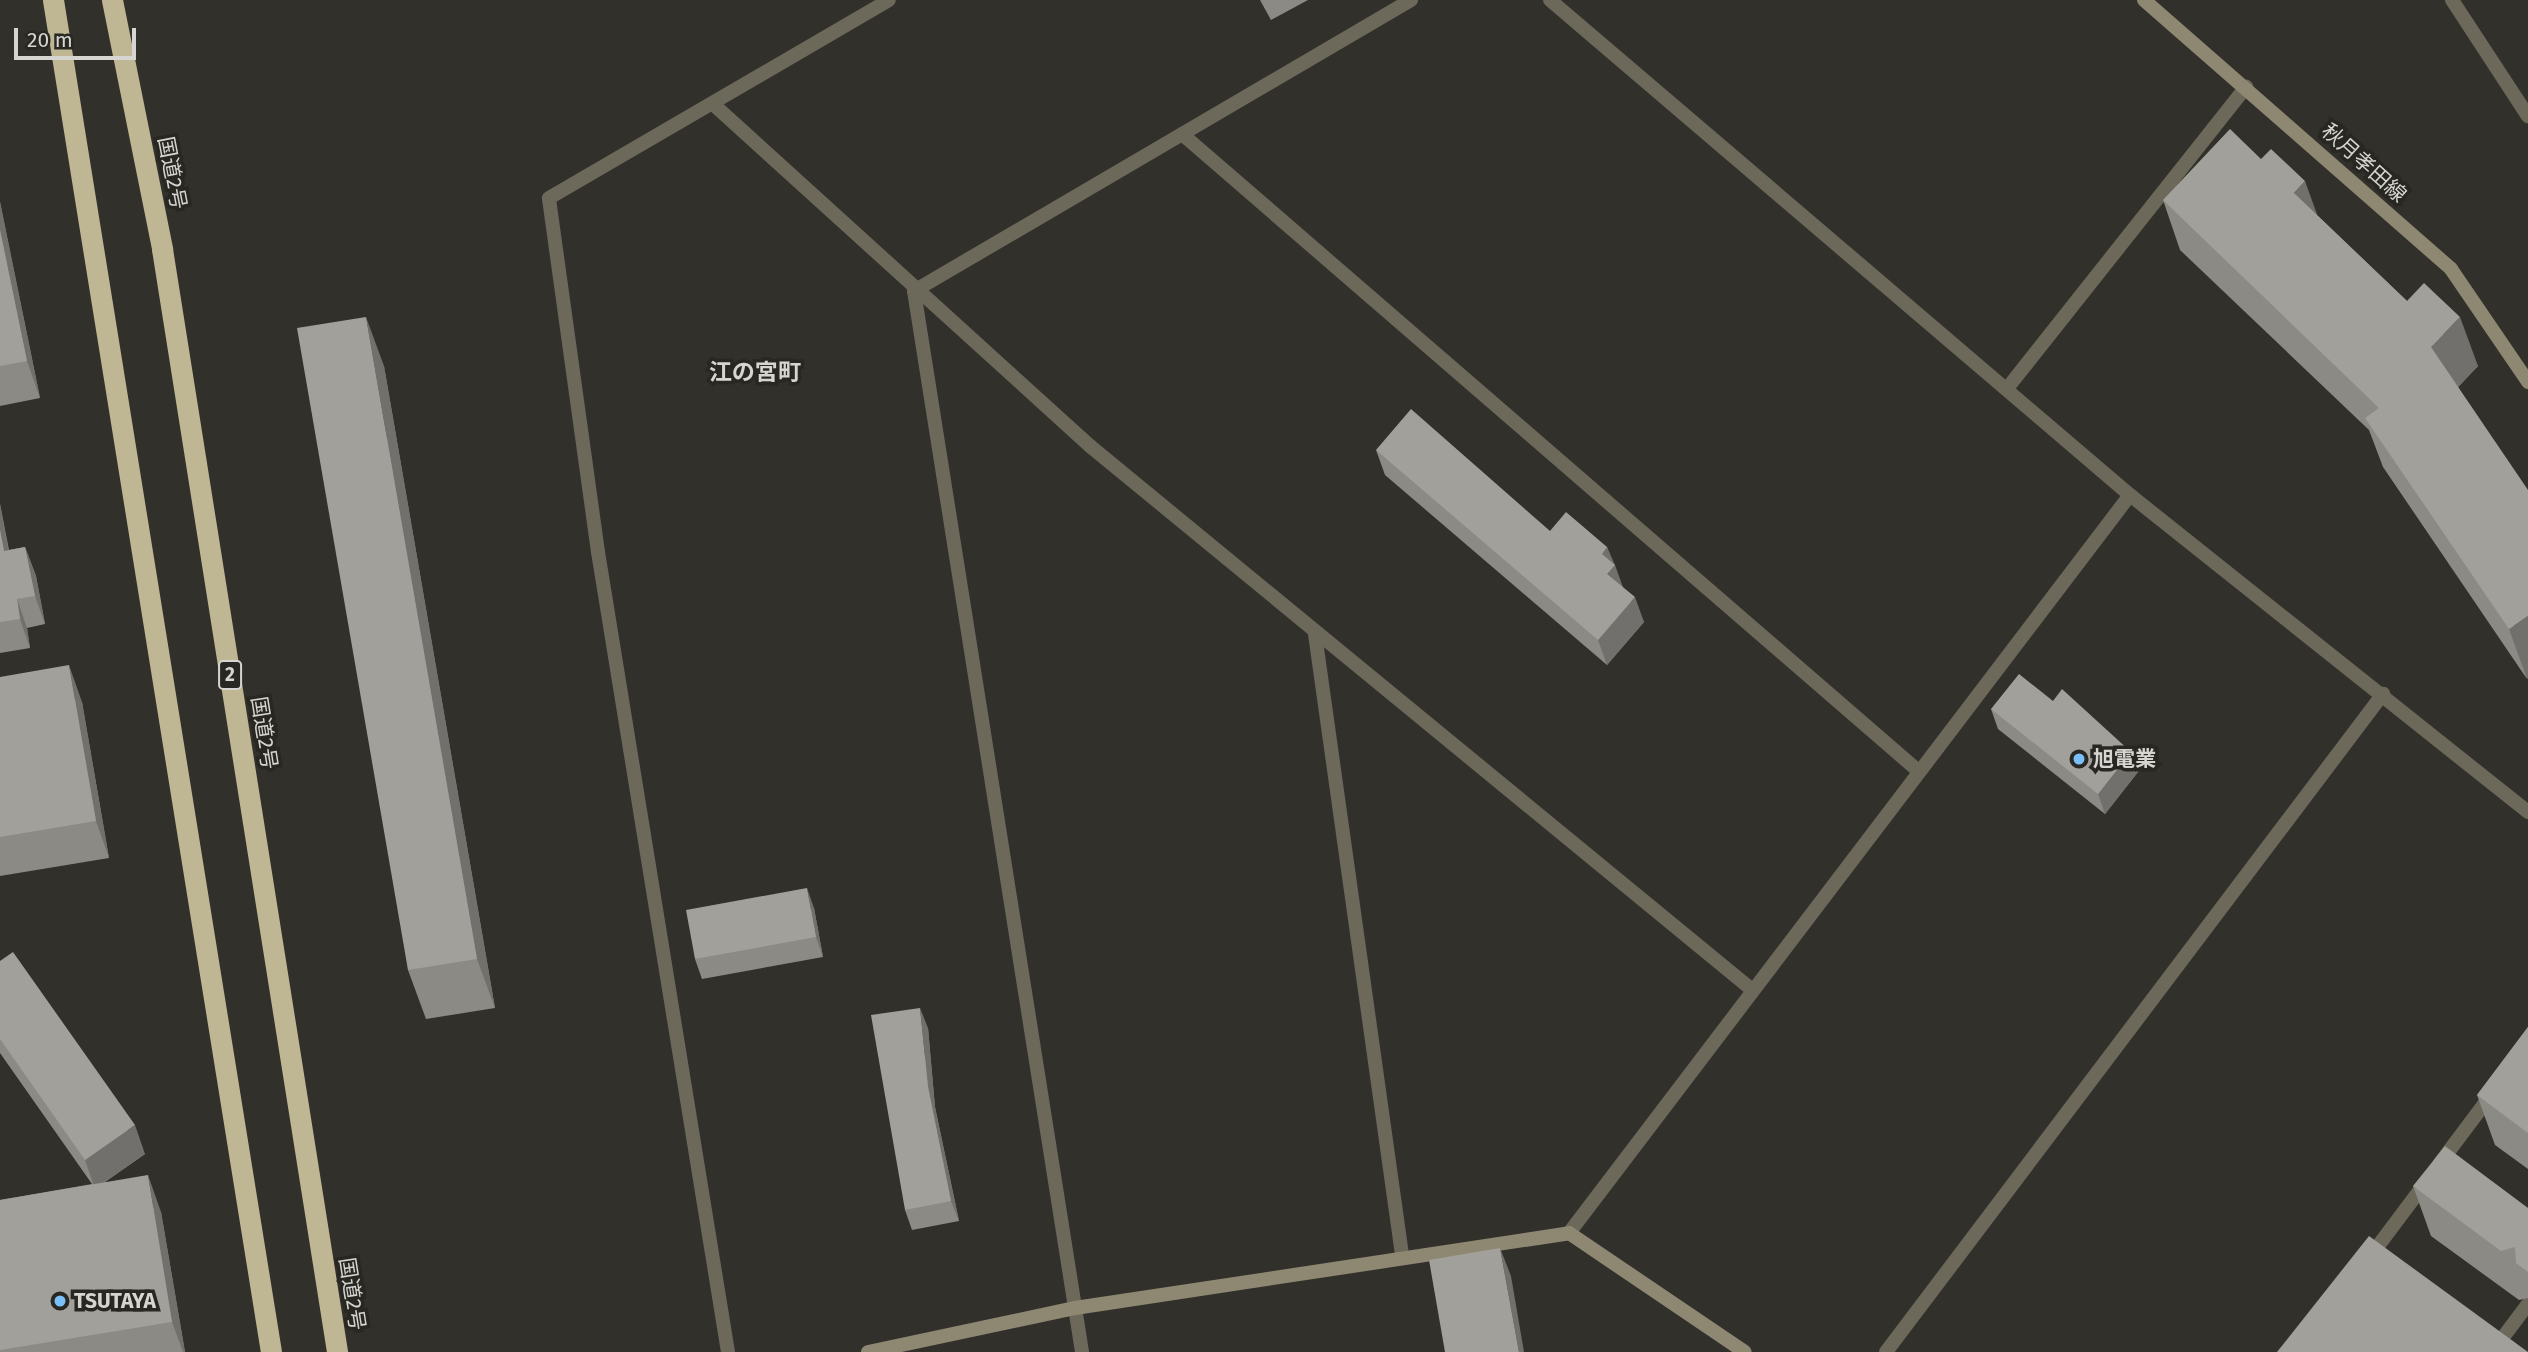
<!DOCTYPE html>
<meta charset="utf-8">
<style>
body{margin:0}
#map{position:relative;width:2528px;height:1352px;overflow:hidden;background:#32302b;font-family:"Fira Sans","Noto Sans JP",sans-serif}
div>[style]{position:absolute}
.street>*{height:14px;margin:-7px;padding:0 7px;transform-origin:7px;border-radius:7px;background:#6c695b}
.secondary>*{height:14px;margin:-7px;padding:0 7px;transform-origin:7px;border-radius:7px;background:#8e8872}
.highway>*{height:21px;margin:-10.5px;padding:0 10.5px;transform-origin:10.5px;border-radius:10.5px;background:#bfb693}
.wall>*{inset:0;background:#8b8a84}
.shaded-wall>*{inset:0;background:#71706c}
.building>*{inset:0;background:#a2a09a}
.dots>*{width:19px;height:19px;translate:-50% -50%;box-sizing:border-box;border:4px solid #282721;border-radius:50%}
span{translate:-50% -50%;white-space:nowrap;text-align:center;line-height:1.15;-webkit-text-stroke:7px #282721;paint-order:stroke}
.shield-label span{padding:2px 5px;background:#282721;border:2px solid;border-radius:5px;-webkit-text-stroke-width:0}
.shield-label{font-size:19px;color:#d6d5d1;font-weight:700}
.street-label{font-size:21px;color:#d6d5d1}
.poi-label{font-size:21px;color:#d6d5d1;font-weight:700}
.left{translate:0 -50%;text-align:left}
.neighbourhood-label{font-size:23px;color:#d6d5d1;font-weight:700}
.scale{position:absolute;left:14px;top:28px;width:122px;height:32px;box-sizing:border-box;border:4px solid #d6d5d1;border-top:0;padding-left:9px;font-size:21px;line-height:24px;white-space:nowrap;color:#d6d5d1;-webkit-text-stroke:5px #282721;paint-order:stroke}
</style>
<div id="map">
<div class="street">
<i style="left:1550px;top:0;width:763px;rotate:40.48deg"></i>
<i style="left:2130px;top:495px;width:509px;rotate:38.54deg"></i>
<i style="left:2452px;top:0;width:139px;rotate:56.8deg"></i>
<i style="left:713px;top:104px;width:509px;rotate:42.21deg"></i>
<i style="left:1090px;top:446px;width:855px;rotate:39.4deg"></i>
<i style="left:1182px;top:134px;width:971px;rotate:40.86deg"></i>
<i style="left:914px;top:291px;width:1074px;rotate:81deg"></i>
<i style="left:914px;top:291px;width:576px;rotate:-30.35deg"></i>
<i style="left:2009px;top:386px;width:382px;rotate:-51.6deg"></i>
<i style="left:1315px;top:634px;width:627px;rotate:82.02deg"></i>
<i style="left:2440px;top:1163px;width:85px;rotate:-53.1deg"></i>
<i style="left:1569px;top:1233px;width:927px;rotate:-52.76deg"></i>
<i style="left:2369px;top:1258px;width:95px;rotate:-53.1deg"></i>
<i style="left:728px;top:1352px;width:810px;rotate:-99.23deg"></i>
<i style="left:598px;top:552px;width:357px;rotate:-97.9deg"></i>
<i style="left:549px;top:198px;width:393px;rotate:-30.2deg"></i>
<i style="left:1886px;top:1352px;width:825px;rotate:-52.94deg"></i>
<i style="left:2492px;top:1352px;width:60px;rotate:-53.1deg"></i>
</div>
<div class="secondary">
<i style="left:2144px;top:0;width:408px;rotate:41.2deg"></i>
<i style="left:2451px;top:269px;width:137px;rotate:55.7deg"></i>
<i style="left:868px;top:1352px;width:212px;rotate:-12deg"></i>
<i style="left:1075px;top:1308px;width:500px;rotate:-8.6deg"></i>
<i style="left:1569px;top:1233px;width:212px;rotate:34.1deg"></i>
</div>
<div class="highway">
<i style="left:53px;top:0;width:1369px;rotate:80.84deg"></i>
<i style="left:112px;top:0;width:254px;rotate:78.6deg"></i>
<i style="left:162px;top:249px;width:1117px;rotate:80.98deg"></i>
</div>
<div class="wall">
<i style="clip-path:polygon(1260px 0,1308px 0,1271px 20px)"></i>
<i style="clip-path:polygon(2163px 200px,2318px 216px,2407px 301px,2478px 366px,2458px 387px,2527px 679px,2383px 467px,2369px 430px,2180px 250px)"></i>
<i style="clip-path:polygon(0 202px,40px 398px,0 406px)"></i>
<i style="clip-path:polygon(384px 366px,495px 1008px,426px 1019px,408px 970px)"></i>
<i style="clip-path:polygon(1376px 450px,1550px 531px,1607px 547px,1622px 586px,1644px 622px,1607px 665px,1385px 475px)"></i>
<i style="clip-path:polygon(0 504px,9px 550px,25px 547px,36px 576px,45px 624px,27px 628px,30px 648px,0 653px)"></i>
<i style="clip-path:polygon(0 677px,82px 702px,109px 858px,0 876px)"></i>
<i style="clip-path:polygon(2053px 701px,2138px 772px,2105px 814px,1998px 729px,1991px 709px)"></i>
<i style="clip-path:polygon(814px 908px,823px 957px,702px 979px,695px 959px)"></i>
<i style="clip-path:polygon(0 961px,145px 1154px,105px 1182px,161px 1212px,185px 1352px,0 1352px,0 1200px,92px 1184px,0 1053px)"></i>
<i style="clip-path:polygon(2528px 1027px,2528px 1169px,2495px 1145px,2477px 1095px)"></i>
<i style="clip-path:polygon(928px 1028px,935px 1107px,959px 1221px,912px 1230px,905px 1210px)"></i>
<i style="clip-path:polygon(2413px 1186px,2528px 1208px,2528px 1298px,2519px 1300px,2431px 1236px)"></i>
</div>
<div class="shaded-wall">
<i style="clip-path:polygon(2305px 181px,2323px 231px,2294px 193px)"></i>
<i style="clip-path:polygon(0 202px,40px 398px,27px 361px,0 230px)"></i>
<i style="clip-path:polygon(366px 317px,384px 366px,495px 1008px,477px 959px)"></i>
<i style="clip-path:polygon(2460px 317px,2478px 366px,2449px 397px,2431px 347px)"></i>
<i style="clip-path:polygon(0 504px,14px 580px,4px 551px,0 530px)"></i>
<i style="clip-path:polygon(25px 547px,36px 576px,45px 624px,35px 596px)"></i>
<i style="clip-path:polygon(1607px 547px,1615px 565px,1624px 590px,1607px 574px,1602px 554px)"></i>
<i style="clip-path:polygon(1635px 597px,1644px 622px,1607px 665px,1598px 640px)"></i>
<i style="clip-path:polygon(17px 599px,27px 628px,30px 648px,20px 619px)"></i>
<i style="clip-path:polygon(2528px 616px,2528px 678px,2527px 679px,2509px 629px)"></i>
<i style="clip-path:polygon(69px 665px,82px 702px,109px 858px,96px 821px)"></i>
<i style="clip-path:polygon(2131px 752px,2138px 772px,2105px 814px,2098px 794px)"></i>
<i style="clip-path:polygon(807px 888px,814px 908px,823px 957px,816px 937px)"></i>
<i style="clip-path:polygon(920px 1008px,928px 1028px,935px 1107px,959px 1221px,951px 1201px,928px 1087px)"></i>
<i style="clip-path:polygon(135px 1125px,145px 1154px,95px 1189px,85px 1160px)"></i>
<i style="clip-path:polygon(148px 1175px,161px 1212px,185px 1352px,183px 1352px,172px 1322px)"></i>
<i style="clip-path:polygon(1500px 1248px,1511px 1276px,1524px 1352px,1519px 1352px)"></i>
</div>
<div class="building">
<i style="clip-path:polygon(2230px 129px,2261px 159px,2271px 149px,2305px 181px,2294px 193px,2407px 301px,2424px 283px,2460px 317px,2431px 347px,2528px 490px,2528px 616px,2509px 629px,2365px 418px,2379px 408px,2163px 200px)"></i>
<i style="clip-path:polygon(0 230px,27px 361px,0 366px)"></i>
<i style="clip-path:polygon(366px 317px,477px 959px,408px 970px,297px 328px)"></i>
<i style="clip-path:polygon(1411px 409px,1550px 531px,1566px 512px,1607px 547px,1602px 554px,1615px 565px,1607px 574px,1635px 597px,1598px 640px,1376px 450px)"></i>
<i style="clip-path:polygon(0 530px,4px 551px,25px 547px,35px 596px,17px 599px,20px 619px,0 622px)"></i>
<i style="clip-path:polygon(69px 665px,96px 821px,0 837px,0 677px)"></i>
<i style="clip-path:polygon(2019px 674px,2053px 701px,2062px 689px,2131px 752px,2098px 794px,1991px 709px)"></i>
<i style="clip-path:polygon(807px 888px,816px 937px,695px 959px,686px 910px)"></i>
<i style="clip-path:polygon(13px 952px,135px 1125px,85px 1160px,0 1039px,0 961px)"></i>
<i style="clip-path:polygon(920px 1008px,928px 1087px,951px 1201px,905px 1210px,871px 1015px)"></i>
<i style="clip-path:polygon(2528px 1027px,2528px 1133px,2477px 1095px)"></i>
<i style="clip-path:polygon(2445px 1146px,2528px 1208px,2528px 1272px,2516px 1263px,2515px 1247px,2501px 1251px,2413px 1186px)"></i>
<i style="clip-path:polygon(148px 1175px,172px 1322px,0 1350px,0 1200px)"></i>
<i style="clip-path:polygon(2369px 1236px,2528px 1352px,2277px 1352px)"></i>
<i style="clip-path:polygon(1500px 1248px,1519px 1352px,1445px 1352px,1429px 1260px)"></i>
</div>
<div class="dots">
<i style="left:2079px;top:759px;background:#7abff8"></i>
<i style="left:60px;top:1301px;background:#7abff8"></i>
</div>
<div class="shield-label">
<span style="left:230px;top:675px">2</span>
</div>
<div class="street-label">
<span style="left:2364px;top:163px;rotate:42deg">秋月孝田線</span>
<span style="left:172px;top:173px;rotate:79deg">国道2号</span>
<span style="left:264px;top:733px;rotate:81deg">国道2号</span>
<span style="left:352px;top:1294px;rotate:81deg">国道2号</span>
</div>
<div class="poi-label">
<span class="left" style="left:2093px;top:759px">旭電業</span>
<span class="left" style="left:74px;top:1301px">TSUTAYA</span>
</div>
<div class="neighbourhood-label">
<span style="left:755px;top:372px">江の宮町</span>
</div>
<div class="scale">20 m</div>
</div>
